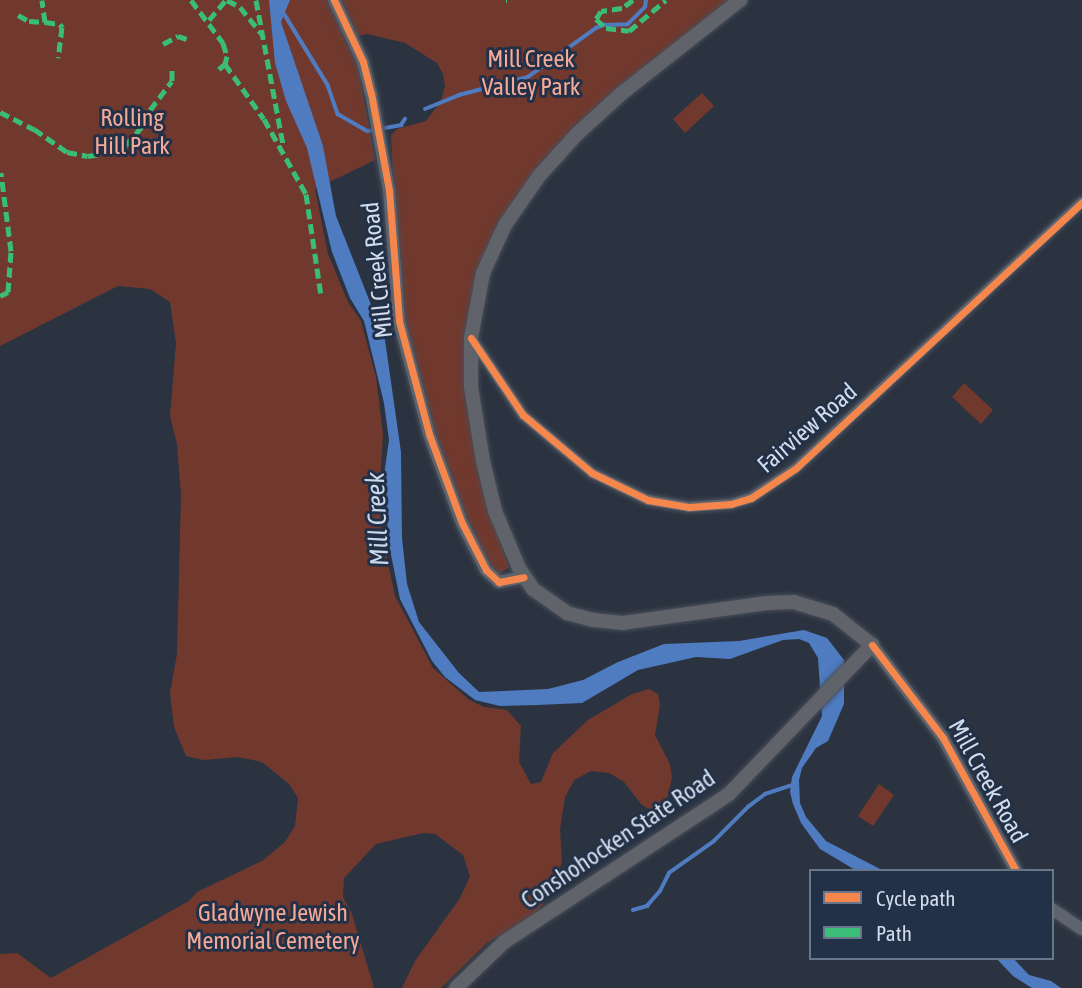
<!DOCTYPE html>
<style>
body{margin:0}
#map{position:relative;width:1082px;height:988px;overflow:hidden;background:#2b3340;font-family:"Asap Condensed",sans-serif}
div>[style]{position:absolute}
.green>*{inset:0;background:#71392e}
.water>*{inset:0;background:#4f7bc1}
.stream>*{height:3.5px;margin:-1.75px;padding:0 1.75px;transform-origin:1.75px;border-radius:1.75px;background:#4f7bc1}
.roads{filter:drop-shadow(0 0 2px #474e59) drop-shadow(0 0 2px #474e59)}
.minor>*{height:10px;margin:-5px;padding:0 5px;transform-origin:5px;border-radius:5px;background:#5e646f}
.tertiary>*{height:12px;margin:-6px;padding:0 6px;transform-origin:6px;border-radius:6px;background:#5e646f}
.secondary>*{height:14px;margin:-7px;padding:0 7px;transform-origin:7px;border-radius:7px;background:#61636a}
.quiet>*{height:5px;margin-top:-2.5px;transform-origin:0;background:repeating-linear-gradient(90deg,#3abd76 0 10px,transparent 0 15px)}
.cycleway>*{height:7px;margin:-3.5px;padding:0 3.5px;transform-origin:3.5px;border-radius:3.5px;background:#f5874c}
span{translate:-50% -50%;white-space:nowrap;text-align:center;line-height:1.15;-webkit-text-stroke:6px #233148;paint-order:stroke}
.park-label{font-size:24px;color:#f5a997}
.street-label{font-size:24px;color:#d3dceb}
.water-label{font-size:26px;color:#ccd9ed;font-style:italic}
.legend{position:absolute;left:809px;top:869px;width:245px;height:91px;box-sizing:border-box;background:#233148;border:2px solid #697589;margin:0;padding:9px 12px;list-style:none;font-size:21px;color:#d3dceb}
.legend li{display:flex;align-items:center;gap:14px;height:35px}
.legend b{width:35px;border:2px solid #697589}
</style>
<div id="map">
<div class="green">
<i style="clip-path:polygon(0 0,327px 0,358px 66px,375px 160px,315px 189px,328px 254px,348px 302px,361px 321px,376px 377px,383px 434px,379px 501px,382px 534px,395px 596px,433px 668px,468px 699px,484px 707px,507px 710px,521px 726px,519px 762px,531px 784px,541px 782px,553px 753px,588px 720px,632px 694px,649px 689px,658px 694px,660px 705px,655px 735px,670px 764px,672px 777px,665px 809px,653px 811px,642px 805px,624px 782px,609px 773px,591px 771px,574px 780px,565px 797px,560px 829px,562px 861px,554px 889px,535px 915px,487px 943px,441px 988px,402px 988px,415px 961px,460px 898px,470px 876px,463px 855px,435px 834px,423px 833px,376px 844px,344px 878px,343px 897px,352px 914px,374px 988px,0 988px,0 954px,17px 953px,51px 978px,189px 901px,197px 892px,262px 861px,285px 842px,295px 826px,298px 798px,289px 784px,262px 762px,238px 757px,203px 760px,186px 756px,174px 727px,170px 693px,177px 654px,181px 495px,177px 444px,170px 416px,176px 343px,170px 302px,150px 289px,118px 286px,0 346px)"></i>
<i style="clip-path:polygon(339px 0,729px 0,600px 106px,559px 144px,478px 273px,464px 335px,464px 376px,486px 498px,509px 568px,498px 574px,483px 554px,450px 480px,411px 357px,399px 298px,391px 135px,397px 129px,426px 121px,441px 101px,445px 86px,443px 74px,437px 63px,405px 43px,367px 34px,358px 36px)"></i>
<i style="clip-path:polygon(702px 93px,714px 106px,685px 133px,673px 119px)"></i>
<i style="clip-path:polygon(964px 383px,993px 410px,981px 424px,952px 397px)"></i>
<i style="clip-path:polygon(879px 784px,894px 795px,873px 826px,858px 816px)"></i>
</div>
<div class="water">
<i style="clip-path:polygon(269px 0,290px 0,281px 22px,323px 146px,336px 216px,385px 340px,401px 452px,402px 538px,407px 584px,419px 622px,459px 673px,479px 692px,548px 689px,583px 680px,618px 662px,664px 644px,739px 641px,804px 630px,827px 638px,844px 660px,844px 704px,828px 741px,816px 748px,802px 768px,799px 780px,800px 803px,806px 817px,826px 841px,884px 871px,857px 871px,820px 849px,801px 823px,793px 804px,790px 792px,792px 777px,822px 716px,818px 658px,809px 643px,799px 639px,783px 640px,730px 659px,696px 657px,638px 670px,582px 703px,538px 705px,500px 706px,475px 700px,445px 677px,432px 661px,400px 599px,389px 545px,384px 475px,389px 440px,384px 403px,364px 321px,350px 298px,332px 252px,307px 148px,286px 101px,275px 63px)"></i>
<i style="clip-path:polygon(996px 958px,1013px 958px,1029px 975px,1051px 981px,1061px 988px,1032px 988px,1013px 976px)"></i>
</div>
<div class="stream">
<i style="left:282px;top:10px;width:88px;rotate:58.5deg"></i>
<i style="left:328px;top:85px;width:31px;rotate:71deg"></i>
<i style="left:338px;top:114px;width:34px;rotate:30deg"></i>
<i style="left:368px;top:131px;width:34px;rotate:-10deg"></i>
<i style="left:401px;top:125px;width:7px;rotate:-56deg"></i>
<i style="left:425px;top:109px;width:37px;rotate:-22deg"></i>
<i style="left:459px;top:95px;width:71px;rotate:-14.6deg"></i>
<i style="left:528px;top:77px;width:84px;rotate:-35.8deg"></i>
<i style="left:596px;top:28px;width:9px;rotate:-21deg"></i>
<i style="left:604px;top:25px;width:24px;rotate:-2deg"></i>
<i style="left:628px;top:24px;width:24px;rotate:-45deg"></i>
<i style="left:645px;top:7px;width:7px;rotate:-82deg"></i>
<i style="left:633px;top:910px;width:15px;rotate:-16deg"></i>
<i style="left:647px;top:906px;width:20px;rotate:-49deg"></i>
<i style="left:660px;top:891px;width:20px;rotate:-63deg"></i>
<i style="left:669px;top:873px;width:55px;rotate:-35.4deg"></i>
<i style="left:714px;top:841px;width:48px;rotate:-45deg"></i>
<i style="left:748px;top:807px;width:21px;rotate:-37deg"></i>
<i style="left:765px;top:794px;width:28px;rotate:-18deg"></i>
</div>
<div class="roads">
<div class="minor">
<i style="left:472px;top:339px;width:92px;rotate:56.1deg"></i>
<i style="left:523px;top:415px;width:90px;rotate:40deg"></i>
<i style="left:592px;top:473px;width:62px;rotate:25.7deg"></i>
<i style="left:648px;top:500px;width:42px;rotate:9.7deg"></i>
<i style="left:689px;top:507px;width:42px;rotate:-4.1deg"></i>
<i style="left:731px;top:504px;width:21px;rotate:-17deg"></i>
<i style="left:751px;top:498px;width:54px;rotate:-33.7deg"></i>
<i style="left:796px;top:468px;width:391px;rotate:-42.9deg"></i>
</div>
<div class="tertiary">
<i style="left:334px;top:0;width:68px;rotate:64.9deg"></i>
<i style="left:363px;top:62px;width:32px;rotate:76deg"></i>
<i style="left:371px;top:93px;width:99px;rotate:79.5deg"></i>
<i style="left:389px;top:190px;width:131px;rotate:85.6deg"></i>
<i style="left:399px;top:321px;width:117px;rotate:75.1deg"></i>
<i style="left:429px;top:434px;width:95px;rotate:69.7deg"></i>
<i style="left:462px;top:523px;width:53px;rotate:62.9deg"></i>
<i style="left:486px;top:570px;width:18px;rotate:43deg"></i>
<i style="left:499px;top:582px;width:25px;rotate:-11deg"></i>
<i style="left:872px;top:645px;width:117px;rotate:52.6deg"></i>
<i style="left:943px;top:738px;width:152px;rotate:61.2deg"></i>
<i style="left:1052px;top:909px;width:36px;rotate:34deg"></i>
</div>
<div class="secondary">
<i style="left:456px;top:988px;width:66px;rotate:-43.8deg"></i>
<i style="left:504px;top:942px;width:269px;rotate:-33.3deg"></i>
<i style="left:729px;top:794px;width:207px;rotate:-46.2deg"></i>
<i style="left:872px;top:645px;width:50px;rotate:-141.5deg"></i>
<i style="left:833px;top:614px;width:41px;rotate:-162.9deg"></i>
<i style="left:794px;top:602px;width:27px;rotate:178deg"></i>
<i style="left:767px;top:603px;width:145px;rotate:172.1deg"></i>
<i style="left:623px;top:623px;width:30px;rotate:-174deg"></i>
<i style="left:593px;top:620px;width:27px;rotate:-165deg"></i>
<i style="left:567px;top:613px;width:42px;rotate:-144.8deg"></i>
<i style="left:533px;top:589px;width:25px;rotate:-124deg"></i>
<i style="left:519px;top:568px;width:62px;rotate:-112.8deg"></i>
<i style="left:495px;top:511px;width:51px;rotate:-103.5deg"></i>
<i style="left:483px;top:461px;width:75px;rotate:-99.2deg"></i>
<i style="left:471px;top:387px;width:49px;rotate:-90deg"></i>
<i style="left:471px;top:338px;width:66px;rotate:-79.5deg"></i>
<i style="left:483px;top:273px;width:53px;rotate:-65.4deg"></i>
<i style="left:505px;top:225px;width:60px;rotate:-55.2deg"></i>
<i style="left:539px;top:176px;width:57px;rotate:-47.9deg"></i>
<i style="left:577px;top:134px;width:59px;rotate:-42.3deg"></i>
<i style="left:621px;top:94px;width:152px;rotate:-38.3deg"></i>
</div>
</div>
<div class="quiet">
<i style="left:191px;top:0;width:54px;rotate:53.3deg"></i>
<i style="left:223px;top:43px;width:14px;rotate:73deg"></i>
<i style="left:227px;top:56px;width:8px;rotate:104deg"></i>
<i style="left:225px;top:64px;width:8px;rotate:140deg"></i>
<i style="left:227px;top:0;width:15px;rotate:28deg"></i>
<i style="left:240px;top:7px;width:35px;rotate:51deg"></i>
<i style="left:256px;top:0;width:147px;rotate:79.4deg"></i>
<i style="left:506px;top:0;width:1px"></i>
<i style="left:633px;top:0;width:14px;rotate:144deg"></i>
<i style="left:622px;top:8px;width:21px;rotate:172deg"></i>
<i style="left:601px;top:11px;width:9px;rotate:122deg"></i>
<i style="left:596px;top:19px;width:13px;rotate:42deg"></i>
<i style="left:606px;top:28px;width:23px;rotate:7deg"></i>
<i style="left:629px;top:31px;width:48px;rotate:-40deg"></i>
<i style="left:18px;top:15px;width:13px;rotate:29deg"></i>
<i style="left:29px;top:21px;width:16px;rotate:4deg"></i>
<i style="left:45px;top:22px;width:22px;rotate:-98deg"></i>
<i style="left:209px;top:20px;width:26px;rotate:-50deg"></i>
<i style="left:45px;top:22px;width:15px;rotate:8deg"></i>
<i style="left:60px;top:24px;width:4px;rotate:56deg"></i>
<i style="left:62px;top:27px;width:31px;rotate:97deg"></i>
<i style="left:163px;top:44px;width:17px;rotate:-28deg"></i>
<i style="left:178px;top:36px;width:9px;rotate:18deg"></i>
<i style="left:225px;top:64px;width:67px;rotate:54.7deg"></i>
<i style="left:264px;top:119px;width:86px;rotate:60.8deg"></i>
<i style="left:306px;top:194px;width:103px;rotate:81.6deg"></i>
<i style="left:0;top:112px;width:38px;rotate:27deg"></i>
<i style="left:34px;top:129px;width:40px;rotate:34.9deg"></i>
<i style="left:67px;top:152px;width:21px;rotate:11deg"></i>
<i style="left:88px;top:156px;width:19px;rotate:-9deg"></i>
<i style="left:107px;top:153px;width:21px;rotate:-23deg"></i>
<i style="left:126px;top:145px;width:23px;rotate:-49deg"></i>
<i style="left:141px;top:128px;width:20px;rotate:-63deg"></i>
<i style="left:150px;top:110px;width:36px;rotate:-53deg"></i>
<i style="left:172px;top:81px;width:12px;rotate:-90deg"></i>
<i style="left:0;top:296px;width:9px;rotate:-27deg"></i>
<i style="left:8px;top:292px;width:41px;rotate:-85.8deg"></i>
<i style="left:11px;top:251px;width:79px;rotate:-97.3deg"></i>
</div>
<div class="cycleway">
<i style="left:334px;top:0;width:68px;rotate:64.9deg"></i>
<i style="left:363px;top:62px;width:32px;rotate:76deg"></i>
<i style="left:371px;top:93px;width:99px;rotate:79.5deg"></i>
<i style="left:389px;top:190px;width:131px;rotate:85.6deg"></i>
<i style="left:399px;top:321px;width:117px;rotate:75.1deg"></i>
<i style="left:429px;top:434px;width:95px;rotate:69.7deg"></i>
<i style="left:462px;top:523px;width:53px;rotate:62.9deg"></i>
<i style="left:486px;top:570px;width:18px;rotate:43deg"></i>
<i style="left:499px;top:582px;width:25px;rotate:-11deg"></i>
<i style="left:471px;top:338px;width:93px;rotate:56deg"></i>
<i style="left:523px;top:415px;width:90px;rotate:40deg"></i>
<i style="left:592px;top:473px;width:62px;rotate:25.7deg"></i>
<i style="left:648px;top:500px;width:42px;rotate:9.7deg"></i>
<i style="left:689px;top:507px;width:42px;rotate:-4.1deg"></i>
<i style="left:731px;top:504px;width:21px;rotate:-17deg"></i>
<i style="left:751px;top:498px;width:54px;rotate:-33.7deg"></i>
<i style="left:796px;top:468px;width:391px;rotate:-42.9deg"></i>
<i style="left:872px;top:645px;width:117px;rotate:52.6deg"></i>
<i style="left:943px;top:738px;width:152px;rotate:61.2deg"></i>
</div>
<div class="park-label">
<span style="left:531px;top:73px">Mill Creek<br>Valley Park</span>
<span style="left:132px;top:132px">Rolling<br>Hill Park</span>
<span style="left:273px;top:927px">Gladwyne Jewish<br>Memorial Cemetery</span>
</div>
<div class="street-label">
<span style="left:377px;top:270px;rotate:-96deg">Mill Creek Road</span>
<span style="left:807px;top:428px;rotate:-41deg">Fairview Road</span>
<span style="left:988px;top:781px;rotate:61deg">Mill Creek Road</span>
<span style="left:618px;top:839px;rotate:-34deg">Conshohocken State Road</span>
</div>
<div class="water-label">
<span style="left:378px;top:519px;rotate:-93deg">Mill Creek</span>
</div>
<ul class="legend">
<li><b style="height:9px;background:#f5874c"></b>Cycle path</li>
<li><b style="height:9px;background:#3abd76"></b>Path</li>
</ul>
</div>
